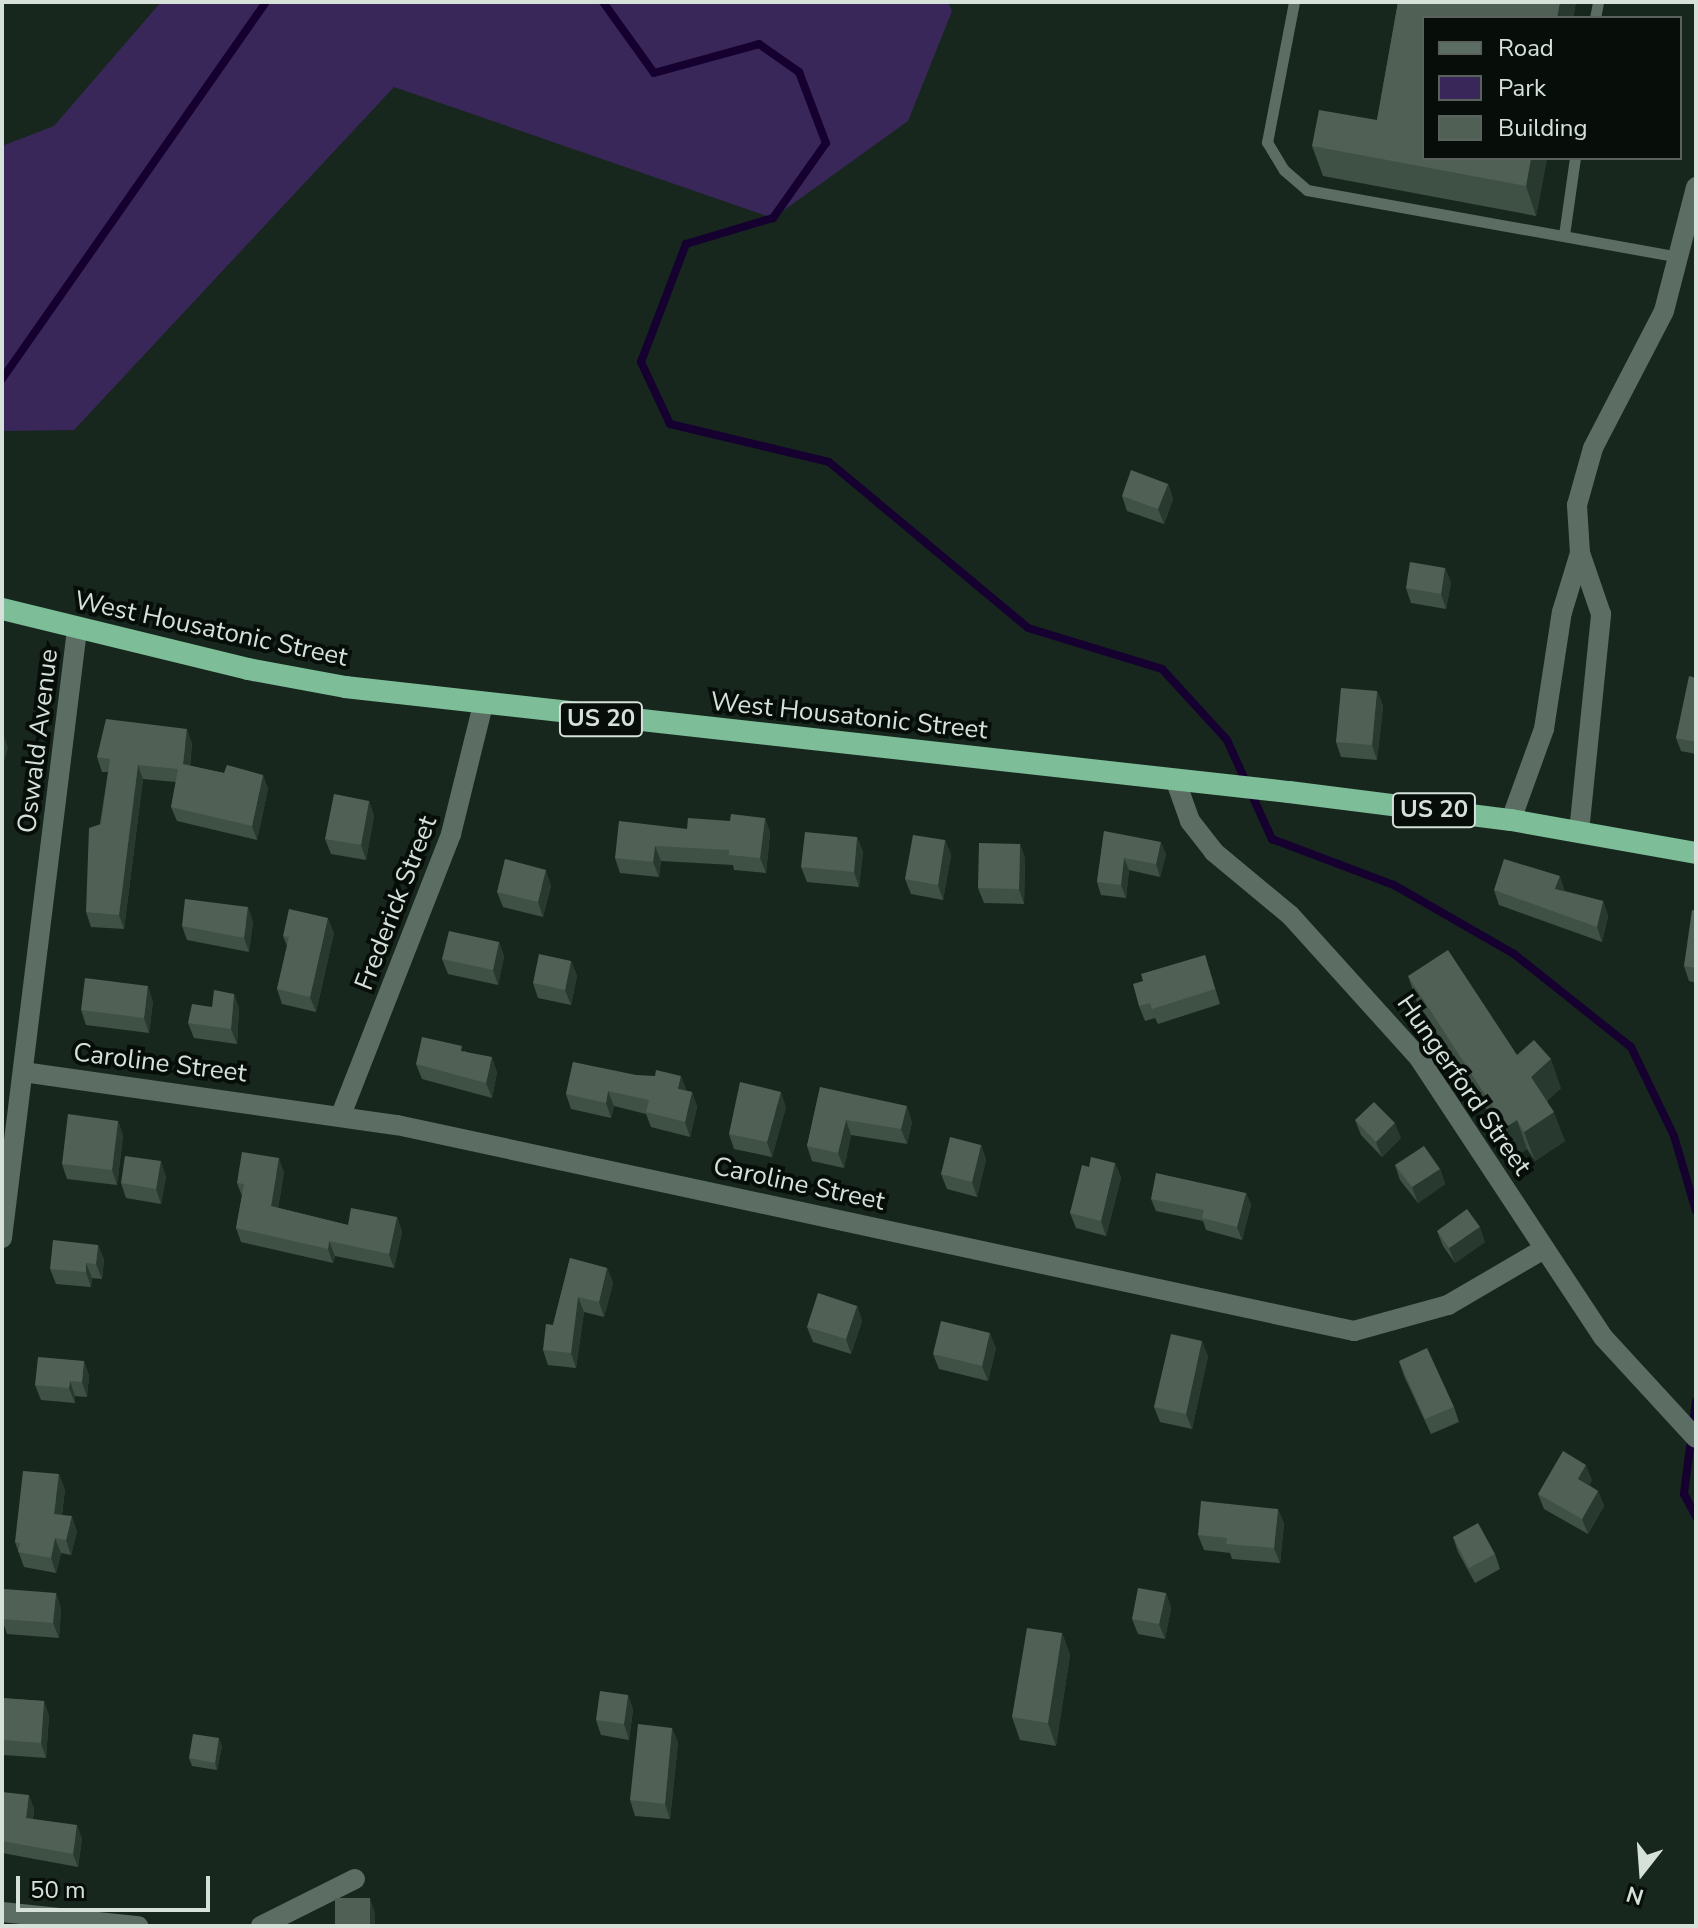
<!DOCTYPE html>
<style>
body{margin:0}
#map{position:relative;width:1698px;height:1928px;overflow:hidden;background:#17271e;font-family:"Nunito Sans",sans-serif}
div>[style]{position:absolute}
.green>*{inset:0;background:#392759}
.stream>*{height:8px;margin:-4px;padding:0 4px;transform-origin:4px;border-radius:4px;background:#150030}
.service>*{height:11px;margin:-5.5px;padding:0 5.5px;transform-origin:5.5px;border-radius:5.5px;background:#5c6e63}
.minor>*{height:20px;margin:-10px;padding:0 10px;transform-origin:10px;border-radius:10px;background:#5c6e63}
.tertiary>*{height:20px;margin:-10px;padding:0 10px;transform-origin:10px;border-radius:10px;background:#5c6e63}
.trunk>*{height:22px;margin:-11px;padding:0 11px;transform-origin:11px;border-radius:11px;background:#7dbd98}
.wall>*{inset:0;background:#3f5045}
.shaded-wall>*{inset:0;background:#28392f}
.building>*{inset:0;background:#506055}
span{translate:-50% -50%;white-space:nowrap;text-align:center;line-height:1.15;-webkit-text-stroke:8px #070e0a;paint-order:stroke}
.shield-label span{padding:2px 6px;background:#070e0a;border:2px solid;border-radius:6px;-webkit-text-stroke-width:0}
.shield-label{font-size:24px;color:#d6e1da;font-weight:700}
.street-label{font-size:26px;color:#d6e1da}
.frame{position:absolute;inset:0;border:4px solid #d6e1da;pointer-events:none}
.legend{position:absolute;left:1422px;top:16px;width:260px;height:144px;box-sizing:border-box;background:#070e0a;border:2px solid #5a625d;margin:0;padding:10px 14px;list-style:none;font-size:24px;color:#d6e1da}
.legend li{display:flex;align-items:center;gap:16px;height:40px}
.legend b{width:40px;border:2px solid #5a625d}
.north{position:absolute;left:1602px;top:1832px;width:80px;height:80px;-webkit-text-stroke:6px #070e0a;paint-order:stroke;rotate:197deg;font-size:22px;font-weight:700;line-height:32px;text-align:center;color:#d6e1da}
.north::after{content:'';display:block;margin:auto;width:28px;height:36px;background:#d6e1da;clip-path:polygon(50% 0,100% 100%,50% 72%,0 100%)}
.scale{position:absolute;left:16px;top:1876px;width:194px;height:36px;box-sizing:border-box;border:4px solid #d6e1da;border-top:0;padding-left:10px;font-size:24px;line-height:28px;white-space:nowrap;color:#d6e1da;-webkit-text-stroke:6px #070e0a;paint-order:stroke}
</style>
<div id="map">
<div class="green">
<i style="clip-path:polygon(161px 2px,948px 2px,952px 11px,908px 121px,773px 218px,394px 87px,74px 430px,2px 431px,2px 146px,54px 126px)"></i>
</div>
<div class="stream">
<i style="left:603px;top:2px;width:87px;rotate:54.3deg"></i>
<i style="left:654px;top:73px;width:109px;rotate:-15.4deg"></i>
<i style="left:759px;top:44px;width:49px;rotate:35deg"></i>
<i style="left:799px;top:72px;width:76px;rotate:69.2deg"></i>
<i style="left:826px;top:143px;width:92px;rotate:125.2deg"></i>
<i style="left:773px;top:218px;width:91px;rotate:163.4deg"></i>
<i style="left:686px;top:244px;width:126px;rotate:110.9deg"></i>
<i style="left:641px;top:362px;width:68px;rotate:64.9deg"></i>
<i style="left:670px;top:424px;width:163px;rotate:13.4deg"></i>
<i style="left:829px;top:462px;width:259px;rotate:39.8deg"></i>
<i style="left:1028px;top:628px;width:140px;rotate:17deg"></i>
<i style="left:1162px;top:669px;width:96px;rotate:47.5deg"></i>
<i style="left:1227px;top:740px;width:109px;rotate:65.6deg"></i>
<i style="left:1272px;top:839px;width:130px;rotate:20.7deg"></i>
<i style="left:1394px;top:885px;width:138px;rotate:29.9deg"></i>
<i style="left:1514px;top:954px;width:149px;rotate:38.5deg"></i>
<i style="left:1631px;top:1047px;width:99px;rotate:64.2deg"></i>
<i style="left:1674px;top:1136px;width:78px;rotate:73.7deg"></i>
<i style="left:2px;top:379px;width:460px;rotate:-55deg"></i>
<i style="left:1696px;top:1401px;width:94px;rotate:97.4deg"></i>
<i style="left:1684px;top:1494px;width:26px;rotate:62deg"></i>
</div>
<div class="service">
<i style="left:1294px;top:2px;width:143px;rotate:100.9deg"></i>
<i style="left:1267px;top:142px;width:33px;rotate:59deg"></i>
<i style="left:1284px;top:170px;width:30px;rotate:41deg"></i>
<i style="left:1307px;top:190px;width:379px;rotate:10.2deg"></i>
<i style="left:1595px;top:18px;width:16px;rotate:-79deg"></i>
<i style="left:1564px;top:235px;width:78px;rotate:-81.9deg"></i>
</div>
<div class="minor">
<i style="left:1511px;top:820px;width:97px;rotate:-70.1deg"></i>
<i style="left:1544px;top:729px;width:118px;rotate:-81.3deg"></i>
<i style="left:1562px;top:612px;width:62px;rotate:-73deg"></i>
<i style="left:1579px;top:832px;width:219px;rotate:-84.2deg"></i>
<i style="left:1601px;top:614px;width:65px;rotate:-109deg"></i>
<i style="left:1580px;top:553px;width:48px;rotate:-93.6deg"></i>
<i style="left:1577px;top:505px;width:59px;rotate:-74.3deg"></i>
<i style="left:1593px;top:448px;width:154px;rotate:-62.6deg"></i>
<i style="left:1664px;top:311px;width:128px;rotate:-75.5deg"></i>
<i style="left:23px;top:1072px;width:378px;rotate:8.1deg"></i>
<i style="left:397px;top:1125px;width:979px;rotate:12.15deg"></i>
<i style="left:1354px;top:1331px;width:98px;rotate:-15.5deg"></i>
<i style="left:1448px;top:1305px;width:111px;rotate:-30.3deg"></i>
<i style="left:341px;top:1115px;width:302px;rotate:-68.6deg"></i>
<i style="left:451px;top:834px;width:133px;rotate:-76.1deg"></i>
<i style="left:2px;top:1238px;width:613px;rotate:-82.97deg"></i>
<i style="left:2px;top:1912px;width:137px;rotate:5.9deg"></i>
<i style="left:261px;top:1926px;width:105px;rotate:-26.6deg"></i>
</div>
<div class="tertiary">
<i style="left:1175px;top:779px;width:45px;rotate:70.3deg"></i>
<i style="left:1190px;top:821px;width:39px;rotate:52deg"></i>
<i style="left:1214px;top:852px;width:99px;rotate:39.7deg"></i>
<i style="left:1290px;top:915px;width:193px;rotate:47.9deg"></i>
<i style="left:1419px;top:1058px;width:334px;rotate:56.6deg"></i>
<i style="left:1603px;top:1337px;width:137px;rotate:47.4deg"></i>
</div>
<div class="trunk">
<i style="left:2px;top:609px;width:253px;rotate:13.7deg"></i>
<i style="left:248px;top:669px;width:99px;rotate:10.5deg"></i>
<i style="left:345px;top:687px;width:950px;rotate:6.35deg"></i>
<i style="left:1289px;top:792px;width:224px;rotate:7.2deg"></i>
<i style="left:1511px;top:820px;width:188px;rotate:10.1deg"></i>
</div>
<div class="wall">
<i style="clip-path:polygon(1398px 2px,1576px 2px,1573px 18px,1424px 18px,1547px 158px,1536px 216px,1323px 176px,1312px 146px,1377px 120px)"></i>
<i style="clip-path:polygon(1168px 484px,1173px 499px,1164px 524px,1127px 511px,1122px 496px)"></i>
<i style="clip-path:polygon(1445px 568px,1451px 583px,1446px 609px,1411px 603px,1406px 588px)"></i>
<i style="clip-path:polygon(1696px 678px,1696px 754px,1681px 751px,1676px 738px)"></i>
<i style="clip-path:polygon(1377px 691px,1383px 706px,1377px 760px,1341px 757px,1336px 742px)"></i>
<i style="clip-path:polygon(192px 743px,190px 766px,224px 773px,263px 775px,268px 789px,257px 840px,177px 821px,171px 807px,176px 782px,143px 779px,124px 929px,91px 927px,86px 912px,108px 772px,102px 772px,97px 757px)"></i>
<i style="clip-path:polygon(369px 801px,374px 816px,366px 860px,331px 854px,325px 839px)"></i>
<i style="clip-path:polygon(765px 818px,770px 833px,766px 873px,734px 870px,733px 865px,661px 861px,659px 877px,620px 873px,615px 858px,687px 829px,730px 821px)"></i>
<i style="clip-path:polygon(1104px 831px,1166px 854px,1160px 877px,1129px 870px,1126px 898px,1101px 895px,1097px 882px)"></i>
<i style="clip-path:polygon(857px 837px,863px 852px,859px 887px,807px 882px,801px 867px)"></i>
<i style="clip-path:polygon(945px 840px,951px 855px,943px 900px,911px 894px,905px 879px)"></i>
<i style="clip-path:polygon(1020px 844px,1025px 859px,1024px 904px,984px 903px,978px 888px)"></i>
<i style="clip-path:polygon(551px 885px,543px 917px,503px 907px,497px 892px)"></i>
<i style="clip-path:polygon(1494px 890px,1565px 891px,1603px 901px,1608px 916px,1602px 942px,1499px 905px)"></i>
<i style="clip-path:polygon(1696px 911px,1696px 983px,1689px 981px,1684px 966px)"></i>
<i style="clip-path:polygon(253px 921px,249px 952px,187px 940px,182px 926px)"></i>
<i style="clip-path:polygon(334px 933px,316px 1012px,282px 1004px,277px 989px,287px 946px,283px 936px)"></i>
<i style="clip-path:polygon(499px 942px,504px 957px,498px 985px,448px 974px,442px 959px)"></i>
<i style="clip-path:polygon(1205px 955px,1220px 1004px,1158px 1024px,1155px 1018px,1145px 1021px,1139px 1006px,1143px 981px)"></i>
<i style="clip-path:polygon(571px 961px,577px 976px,571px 1005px,538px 998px,533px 983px)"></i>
<i style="clip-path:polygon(1408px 976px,1561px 1088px,1547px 1101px,1565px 1141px,1535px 1161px,1527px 1149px,1517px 1156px,1418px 1005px)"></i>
<i style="clip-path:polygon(234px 994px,239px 1009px,237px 1044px,194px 1038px,188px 1023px)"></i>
<i style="clip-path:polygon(153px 1001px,149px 1033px,86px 1025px,81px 1010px)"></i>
<i style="clip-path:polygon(465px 1051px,497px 1072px,492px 1098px,422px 1079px,416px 1064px)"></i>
<i style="clip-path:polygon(573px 1062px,692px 1092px,697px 1107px,690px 1137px,651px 1127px,646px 1114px,614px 1106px,611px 1118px,571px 1109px,566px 1094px)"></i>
<i style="clip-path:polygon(820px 1087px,912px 1122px,907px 1144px,851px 1135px,844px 1168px,812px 1161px,807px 1146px)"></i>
<i style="clip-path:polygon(786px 1107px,772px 1157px,734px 1149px,729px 1134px)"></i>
<i style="clip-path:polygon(1355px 1120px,1401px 1138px,1382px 1157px,1361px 1135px)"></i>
<i style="clip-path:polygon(118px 1121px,123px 1136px,117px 1185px,67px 1179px,62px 1164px)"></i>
<i style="clip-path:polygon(981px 1145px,986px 1160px,977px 1197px,947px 1189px,941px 1174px)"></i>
<i style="clip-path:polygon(1115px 1163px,1121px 1178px,1106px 1236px,1076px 1228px,1070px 1213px,1089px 1167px)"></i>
<i style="clip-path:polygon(1395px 1165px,1440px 1169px,1445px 1184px,1418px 1203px,1400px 1180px)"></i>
<i style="clip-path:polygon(284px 1172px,278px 1208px,348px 1225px,397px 1217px,402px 1232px,394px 1268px,335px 1256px,333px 1263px,241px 1242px,236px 1228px,242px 1196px,237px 1183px)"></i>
<i style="clip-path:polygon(166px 1176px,161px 1204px,126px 1198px,121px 1183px)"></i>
<i style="clip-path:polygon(1246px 1193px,1251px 1205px,1242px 1240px,1206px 1230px,1203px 1221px,1156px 1211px,1151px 1199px)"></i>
<i style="clip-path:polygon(1437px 1231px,1485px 1242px,1455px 1263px,1443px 1246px)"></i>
<i style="clip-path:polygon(98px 1245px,104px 1260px,102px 1279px,92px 1278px,91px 1287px,56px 1284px,50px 1269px)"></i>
<i style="clip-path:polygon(570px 1258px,607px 1268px,613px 1283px,604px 1317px,584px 1312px,576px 1368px,548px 1365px,543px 1350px,553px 1325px)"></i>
<i style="clip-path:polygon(857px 1306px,862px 1321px,851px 1354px,813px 1342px,807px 1327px)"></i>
<i style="clip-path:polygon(996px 1348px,988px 1381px,939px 1369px,933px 1354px)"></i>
<i style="clip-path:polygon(1208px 1356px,1192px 1429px,1160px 1422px,1154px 1407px)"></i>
<i style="clip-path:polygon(84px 1361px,89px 1376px,87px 1397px,75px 1396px,75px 1403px,41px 1400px,35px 1385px)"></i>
<i style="clip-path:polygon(1399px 1361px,1454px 1407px,1459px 1422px,1431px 1434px,1404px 1376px)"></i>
<i style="clip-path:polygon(1592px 1480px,1589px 1485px,1598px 1491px,1604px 1506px,1588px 1534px,1544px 1509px,1538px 1494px)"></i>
<i style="clip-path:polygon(65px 1489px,62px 1515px,77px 1531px,71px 1555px,61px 1553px,56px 1573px,24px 1567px,15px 1542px)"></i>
<i style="clip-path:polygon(1278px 1509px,1284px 1524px,1280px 1563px,1232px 1559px,1230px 1553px,1204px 1550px,1198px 1535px)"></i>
<i style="clip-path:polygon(1453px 1537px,1495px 1554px,1500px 1569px,1475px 1583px,1458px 1552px)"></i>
<i style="clip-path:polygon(56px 1593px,61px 1609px,59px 1638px,7px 1634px,2px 1619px)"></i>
<i style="clip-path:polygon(1166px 1593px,1171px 1608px,1165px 1639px,1138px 1634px,1132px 1619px)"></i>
<i style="clip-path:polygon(1062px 1633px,1070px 1655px,1056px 1746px,1020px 1740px,1012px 1717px)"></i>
<i style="clip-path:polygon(628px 1695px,633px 1710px,629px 1740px,601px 1735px,596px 1720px)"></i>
<i style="clip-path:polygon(2px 1698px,44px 1701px,49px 1716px,46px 1758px,4px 1755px,2px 1750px)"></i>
<i style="clip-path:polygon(672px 1728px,678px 1743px,670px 1819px,635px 1816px,630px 1800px)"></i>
<i style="clip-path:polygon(222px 1746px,217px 1770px,192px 1766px,189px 1758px)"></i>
<i style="clip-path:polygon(2px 1792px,34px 1808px,33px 1819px,82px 1838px,78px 1867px,2px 1853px)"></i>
</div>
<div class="shaded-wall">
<i style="clip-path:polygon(1560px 2px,1576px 2px,1573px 18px,1557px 18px)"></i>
<i style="clip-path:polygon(1531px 158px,1547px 158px,1536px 216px,1526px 186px)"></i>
<i style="clip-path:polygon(1168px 484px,1173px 499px,1164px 524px,1158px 509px)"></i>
<i style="clip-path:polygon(1445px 568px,1451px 583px,1446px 609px,1441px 594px)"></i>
<i style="clip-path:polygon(1377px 691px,1383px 706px,1377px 760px,1372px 745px)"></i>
<i style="clip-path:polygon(187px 729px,192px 743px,188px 779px,183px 764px)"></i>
<i style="clip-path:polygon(3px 733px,8px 748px,2px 769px,2px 736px)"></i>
<i style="clip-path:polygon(138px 765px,143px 779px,124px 929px,119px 915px)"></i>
<i style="clip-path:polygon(263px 775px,268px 789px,257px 840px,252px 826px)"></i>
<i style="clip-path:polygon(369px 801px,374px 816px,366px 860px,361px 845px)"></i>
<i style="clip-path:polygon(765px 818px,770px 833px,766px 873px,760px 858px)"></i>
<i style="clip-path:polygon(857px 837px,863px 852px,859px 887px,854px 872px)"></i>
<i style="clip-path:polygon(945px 840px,951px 855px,943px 900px,938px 885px)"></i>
<i style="clip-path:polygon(1161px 842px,1166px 854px,1160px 877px,1156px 864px)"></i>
<i style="clip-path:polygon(1020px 844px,1025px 859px,1024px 904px,1019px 889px)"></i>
<i style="clip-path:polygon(655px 846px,661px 861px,659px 877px,653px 862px)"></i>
<i style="clip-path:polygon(1124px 858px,1129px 870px,1126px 898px,1121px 885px)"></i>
<i style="clip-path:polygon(546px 870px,551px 885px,543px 917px,538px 902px)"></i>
<i style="clip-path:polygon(1560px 876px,1565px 891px,1561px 904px,1555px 889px)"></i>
<i style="clip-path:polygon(1603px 901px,1608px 916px,1602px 942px,1597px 927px)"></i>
<i style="clip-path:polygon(248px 907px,253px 921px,249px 952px,244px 938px)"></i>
<i style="clip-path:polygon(328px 918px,334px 933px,316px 1012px,310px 997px)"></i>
<i style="clip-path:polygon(499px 942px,504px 957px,498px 985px,493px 970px)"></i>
<i style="clip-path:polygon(571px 961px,577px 976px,571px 1005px,565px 990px)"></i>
<i style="clip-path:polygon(148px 986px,153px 1001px,149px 1033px,144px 1018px)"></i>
<i style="clip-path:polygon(234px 994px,239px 1009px,237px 1044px,231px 1029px)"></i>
<i style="clip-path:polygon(492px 1057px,497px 1072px,492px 1098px,486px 1083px)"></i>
<i style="clip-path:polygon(1551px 1059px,1561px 1088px,1542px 1106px,1531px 1077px)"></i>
<i style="clip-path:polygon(681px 1076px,687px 1091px,678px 1089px)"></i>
<i style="clip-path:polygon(608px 1091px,614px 1106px,611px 1118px,606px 1103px)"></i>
<i style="clip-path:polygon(692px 1092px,697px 1107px,690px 1137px,685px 1122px)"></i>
<i style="clip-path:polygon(781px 1092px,786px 1107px,772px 1157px,767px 1142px)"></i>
<i style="clip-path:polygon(907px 1106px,912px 1122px,907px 1144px,901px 1129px)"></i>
<i style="clip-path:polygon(1554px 1112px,1565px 1141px,1535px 1161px,1524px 1132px)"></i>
<i style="clip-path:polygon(846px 1120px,851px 1135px,844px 1168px,838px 1153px)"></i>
<i style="clip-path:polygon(1517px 1120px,1527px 1149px,1517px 1156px,1506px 1127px)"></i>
<i style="clip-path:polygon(118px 1121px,123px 1136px,117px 1185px,112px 1170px)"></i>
<i style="clip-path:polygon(1395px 1123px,1401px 1138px,1382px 1157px,1376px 1142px)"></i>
<i style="clip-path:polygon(981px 1145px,986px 1160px,977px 1197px,972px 1182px)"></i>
<i style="clip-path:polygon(279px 1158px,284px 1172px,276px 1220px,271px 1206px)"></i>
<i style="clip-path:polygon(161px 1161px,166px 1176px,161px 1204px,156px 1189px)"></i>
<i style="clip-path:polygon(1115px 1163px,1121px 1178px,1106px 1236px,1101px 1221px)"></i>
<i style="clip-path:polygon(1440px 1169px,1445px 1184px,1418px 1203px,1412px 1187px)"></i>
<i style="clip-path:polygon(1246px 1193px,1251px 1205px,1242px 1240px,1237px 1227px)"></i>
<i style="clip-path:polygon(397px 1217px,402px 1232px,394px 1268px,389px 1254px)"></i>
<i style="clip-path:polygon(1480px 1227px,1485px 1242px,1455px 1263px,1449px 1248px)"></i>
<i style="clip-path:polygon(329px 1241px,335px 1256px,333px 1263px,328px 1249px)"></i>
<i style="clip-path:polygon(98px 1245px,104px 1260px,102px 1279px,96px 1264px)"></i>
<i style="clip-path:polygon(86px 1263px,92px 1278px,91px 1287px,86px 1272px)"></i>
<i style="clip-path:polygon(607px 1268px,613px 1283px,604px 1317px,599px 1302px)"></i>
<i style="clip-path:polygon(578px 1297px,584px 1312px,576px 1368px,571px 1353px)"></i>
<i style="clip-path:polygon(857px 1306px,862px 1321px,851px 1354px,846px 1339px)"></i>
<i style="clip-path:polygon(990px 1333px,996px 1348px,988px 1381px,982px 1366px)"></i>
<i style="clip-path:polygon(1202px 1341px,1208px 1356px,1192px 1429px,1186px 1414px)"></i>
<i style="clip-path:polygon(84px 1361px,89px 1376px,87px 1397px,82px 1382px)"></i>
<i style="clip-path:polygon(70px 1381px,75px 1396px,75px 1403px,69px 1388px)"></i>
<i style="clip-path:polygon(1586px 1465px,1592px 1480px,1584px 1494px,1578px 1479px)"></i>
<i style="clip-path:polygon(59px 1474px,65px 1489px,60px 1529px,54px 1514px)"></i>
<i style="clip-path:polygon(1598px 1491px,1604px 1506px,1588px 1534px,1582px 1519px)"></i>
<i style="clip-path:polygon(1278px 1509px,1284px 1524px,1280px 1563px,1274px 1548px)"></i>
<i style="clip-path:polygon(72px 1516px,77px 1531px,71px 1555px,66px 1540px)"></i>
<i style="clip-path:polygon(55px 1538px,61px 1553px,56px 1573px,51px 1558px)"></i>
<i style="clip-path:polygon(56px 1593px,61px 1609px,59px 1638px,53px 1623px)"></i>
<i style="clip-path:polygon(1166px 1593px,1171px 1608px,1165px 1639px,1159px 1624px)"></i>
<i style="clip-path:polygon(1062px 1633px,1070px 1655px,1056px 1746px,1048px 1723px)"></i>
<i style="clip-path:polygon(628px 1695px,633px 1710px,629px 1740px,624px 1724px)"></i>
<i style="clip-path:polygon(44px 1701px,49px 1716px,46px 1758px,41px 1743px)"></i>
<i style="clip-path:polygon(672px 1728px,678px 1743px,670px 1819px,665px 1804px)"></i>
<i style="clip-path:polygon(219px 1738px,222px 1746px,217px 1770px,215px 1763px)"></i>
<i style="clip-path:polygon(29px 1795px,34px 1808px,31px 1831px,26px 1818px)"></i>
<i style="clip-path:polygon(77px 1825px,82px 1838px,78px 1867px,73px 1854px)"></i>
<i style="clip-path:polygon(370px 1898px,375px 1913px,375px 1926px,370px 1926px)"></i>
</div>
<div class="building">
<i style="clip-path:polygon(1398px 2px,1560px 2px,1557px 18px,1424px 18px,1424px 158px,1531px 158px,1526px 186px,1312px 146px,1319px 110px,1377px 120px)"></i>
<i style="clip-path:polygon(1131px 470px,1168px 484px,1158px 509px,1122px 496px)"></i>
<i style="clip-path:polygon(1410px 562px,1445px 568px,1441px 594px,1406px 588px)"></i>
<i style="clip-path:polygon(1689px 676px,1696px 678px,1696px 742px,1676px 738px)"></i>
<i style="clip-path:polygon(1341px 688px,1377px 691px,1372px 745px,1336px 742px)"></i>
<i style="clip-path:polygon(106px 719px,187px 729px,183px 764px,224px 773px,227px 765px,263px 775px,252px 826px,171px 807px,178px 769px,138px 765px,119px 915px,86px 912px,89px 828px,101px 824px,110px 759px,97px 757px)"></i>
<i style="clip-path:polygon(334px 794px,369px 801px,361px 845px,325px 839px)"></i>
<i style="clip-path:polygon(731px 814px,765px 818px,760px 858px,729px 855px,729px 850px,655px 846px,653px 862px,615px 858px,619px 821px,687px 829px,688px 818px,730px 821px)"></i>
<i style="clip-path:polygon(1104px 831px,1161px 842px,1156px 864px,1124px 858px,1121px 885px,1097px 882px)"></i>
<i style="clip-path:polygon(805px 832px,857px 837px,854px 872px,801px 867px)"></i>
<i style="clip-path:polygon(913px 835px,945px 840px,938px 885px,905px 879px)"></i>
<i style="clip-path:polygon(979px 843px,1020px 844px,1019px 889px,978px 888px)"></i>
<i style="clip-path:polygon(505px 859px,546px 870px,538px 902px,497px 892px)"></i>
<i style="clip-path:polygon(1504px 859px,1560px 876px,1555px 889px,1603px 901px,1597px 927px,1494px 890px)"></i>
<i style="clip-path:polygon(185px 899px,248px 907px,244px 938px,182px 926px)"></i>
<i style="clip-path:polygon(289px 909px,328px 918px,310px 997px,277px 989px,289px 937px,283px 936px)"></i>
<i style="clip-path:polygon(1692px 910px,1696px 911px,1696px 968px,1684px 966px)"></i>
<i style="clip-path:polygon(449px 931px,499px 942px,493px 970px,442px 959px)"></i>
<i style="clip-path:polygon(1448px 950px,1517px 1055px,1534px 1040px,1551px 1059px,1531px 1077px,1554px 1112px,1524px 1132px,1517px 1120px,1506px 1127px,1408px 976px)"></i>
<i style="clip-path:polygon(539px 954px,571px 961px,565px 990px,533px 983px)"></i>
<i style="clip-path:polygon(1205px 955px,1215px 989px,1152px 1009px,1150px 1003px,1139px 1006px,1133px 984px,1143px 981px,1141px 974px)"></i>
<i style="clip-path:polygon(85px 978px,148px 986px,144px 1018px,81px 1010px)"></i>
<i style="clip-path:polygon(214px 990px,234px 994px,231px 1029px,188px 1023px,192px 1004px,212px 1007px)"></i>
<i style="clip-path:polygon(422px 1037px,462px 1046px,461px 1051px,492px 1057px,486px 1083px,416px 1064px)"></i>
<i style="clip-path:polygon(573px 1062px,636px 1075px,655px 1076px,656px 1070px,681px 1076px,678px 1089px,692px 1092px,685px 1122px,646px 1112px,649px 1100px,608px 1091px,606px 1103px,566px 1094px)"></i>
<i style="clip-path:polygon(740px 1082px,781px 1092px,767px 1142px,729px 1134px)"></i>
<i style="clip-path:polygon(820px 1087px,907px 1106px,901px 1129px,846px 1120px,838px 1153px,807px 1146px)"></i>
<i style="clip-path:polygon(1374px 1102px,1395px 1123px,1376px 1142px,1355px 1120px)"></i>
<i style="clip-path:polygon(68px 1114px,118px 1121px,112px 1170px,62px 1164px)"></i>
<i style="clip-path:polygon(950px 1137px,981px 1145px,972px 1182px,941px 1174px)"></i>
<i style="clip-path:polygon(1424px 1146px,1440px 1169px,1412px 1187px,1395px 1165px)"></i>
<i style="clip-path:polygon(242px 1152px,279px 1158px,271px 1206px,348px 1225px,351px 1208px,397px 1217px,389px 1254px,329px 1241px,328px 1249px,236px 1228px,244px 1184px,237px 1183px)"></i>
<i style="clip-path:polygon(125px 1156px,161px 1161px,156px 1189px,121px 1183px)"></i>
<i style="clip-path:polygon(1091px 1157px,1115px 1163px,1101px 1221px,1070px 1213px,1082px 1165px,1089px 1167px)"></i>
<i style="clip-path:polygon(1156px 1173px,1246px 1193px,1237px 1227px,1202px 1218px,1204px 1210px,1151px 1199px)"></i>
<i style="clip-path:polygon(1467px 1209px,1480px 1227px,1449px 1248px,1437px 1231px)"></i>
<i style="clip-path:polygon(53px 1240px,98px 1245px,96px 1264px,86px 1263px,86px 1272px,50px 1269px)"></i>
<i style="clip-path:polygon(570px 1258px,607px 1268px,599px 1302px,578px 1297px,571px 1353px,543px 1350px,546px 1324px,553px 1325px)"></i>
<i style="clip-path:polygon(818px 1293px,857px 1306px,846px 1339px,807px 1327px)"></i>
<i style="clip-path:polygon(941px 1321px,990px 1333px,982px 1366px,933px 1354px)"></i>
<i style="clip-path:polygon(1171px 1334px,1202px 1341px,1186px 1414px,1154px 1407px)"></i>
<i style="clip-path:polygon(1427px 1348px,1454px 1407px,1425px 1419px,1399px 1361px)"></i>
<i style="clip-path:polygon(38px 1357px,84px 1361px,82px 1382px,70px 1381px,69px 1388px,35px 1385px)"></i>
<i style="clip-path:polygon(1563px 1451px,1586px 1465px,1578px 1479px,1598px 1491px,1582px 1519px,1538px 1494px)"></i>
<i style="clip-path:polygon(23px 1471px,59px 1474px,54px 1514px,72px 1516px,66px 1540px,55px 1538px,51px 1558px,18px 1552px,20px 1543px,15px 1542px)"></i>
<i style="clip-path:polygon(1201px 1501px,1278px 1509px,1274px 1548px,1226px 1544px,1227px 1538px,1198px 1535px)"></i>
<i style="clip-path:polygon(1478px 1523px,1495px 1554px,1469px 1568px,1453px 1537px)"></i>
<i style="clip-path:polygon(1138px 1588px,1166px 1593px,1159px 1624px,1132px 1619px)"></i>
<i style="clip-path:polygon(4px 1589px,56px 1593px,53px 1623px,2px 1619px)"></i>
<i style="clip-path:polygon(1027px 1628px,1062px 1633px,1048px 1723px,1012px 1717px)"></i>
<i style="clip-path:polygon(600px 1691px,628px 1695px,624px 1724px,596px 1720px)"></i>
<i style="clip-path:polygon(2px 1698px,44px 1701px,41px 1743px,2px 1740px)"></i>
<i style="clip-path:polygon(638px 1724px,672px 1728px,665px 1804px,630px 1800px)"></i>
<i style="clip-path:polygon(193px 1734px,219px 1738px,215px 1763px,189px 1758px)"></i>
<i style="clip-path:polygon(2px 1792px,29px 1795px,26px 1818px,77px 1825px,73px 1854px,2px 1841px)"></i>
<i style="clip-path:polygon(335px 1898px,370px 1898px,370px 1926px,335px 1926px)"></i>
</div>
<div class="shield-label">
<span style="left:601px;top:719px">US 20</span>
<span style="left:1434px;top:810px">US 20</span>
</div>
<div class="street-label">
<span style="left:211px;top:629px;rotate:12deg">West Housatonic Street</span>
<span style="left:849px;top:716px;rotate:6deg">West Housatonic Street</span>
<span style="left:38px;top:741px;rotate:-83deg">Oswald Avenue</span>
<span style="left:396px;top:903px;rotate:-69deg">Frederick Street</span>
<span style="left:160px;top:1063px;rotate:7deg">Caroline Street</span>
<span style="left:1464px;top:1085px;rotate:55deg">Hungerford Street</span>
<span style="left:799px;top:1184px;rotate:12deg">Caroline Street</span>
</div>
<div class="frame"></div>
<ul class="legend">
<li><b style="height:10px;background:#5c6e63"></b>Road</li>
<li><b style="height:22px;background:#392759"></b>Park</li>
<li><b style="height:22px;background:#506055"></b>Building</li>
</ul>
<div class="north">N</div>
<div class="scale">50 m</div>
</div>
